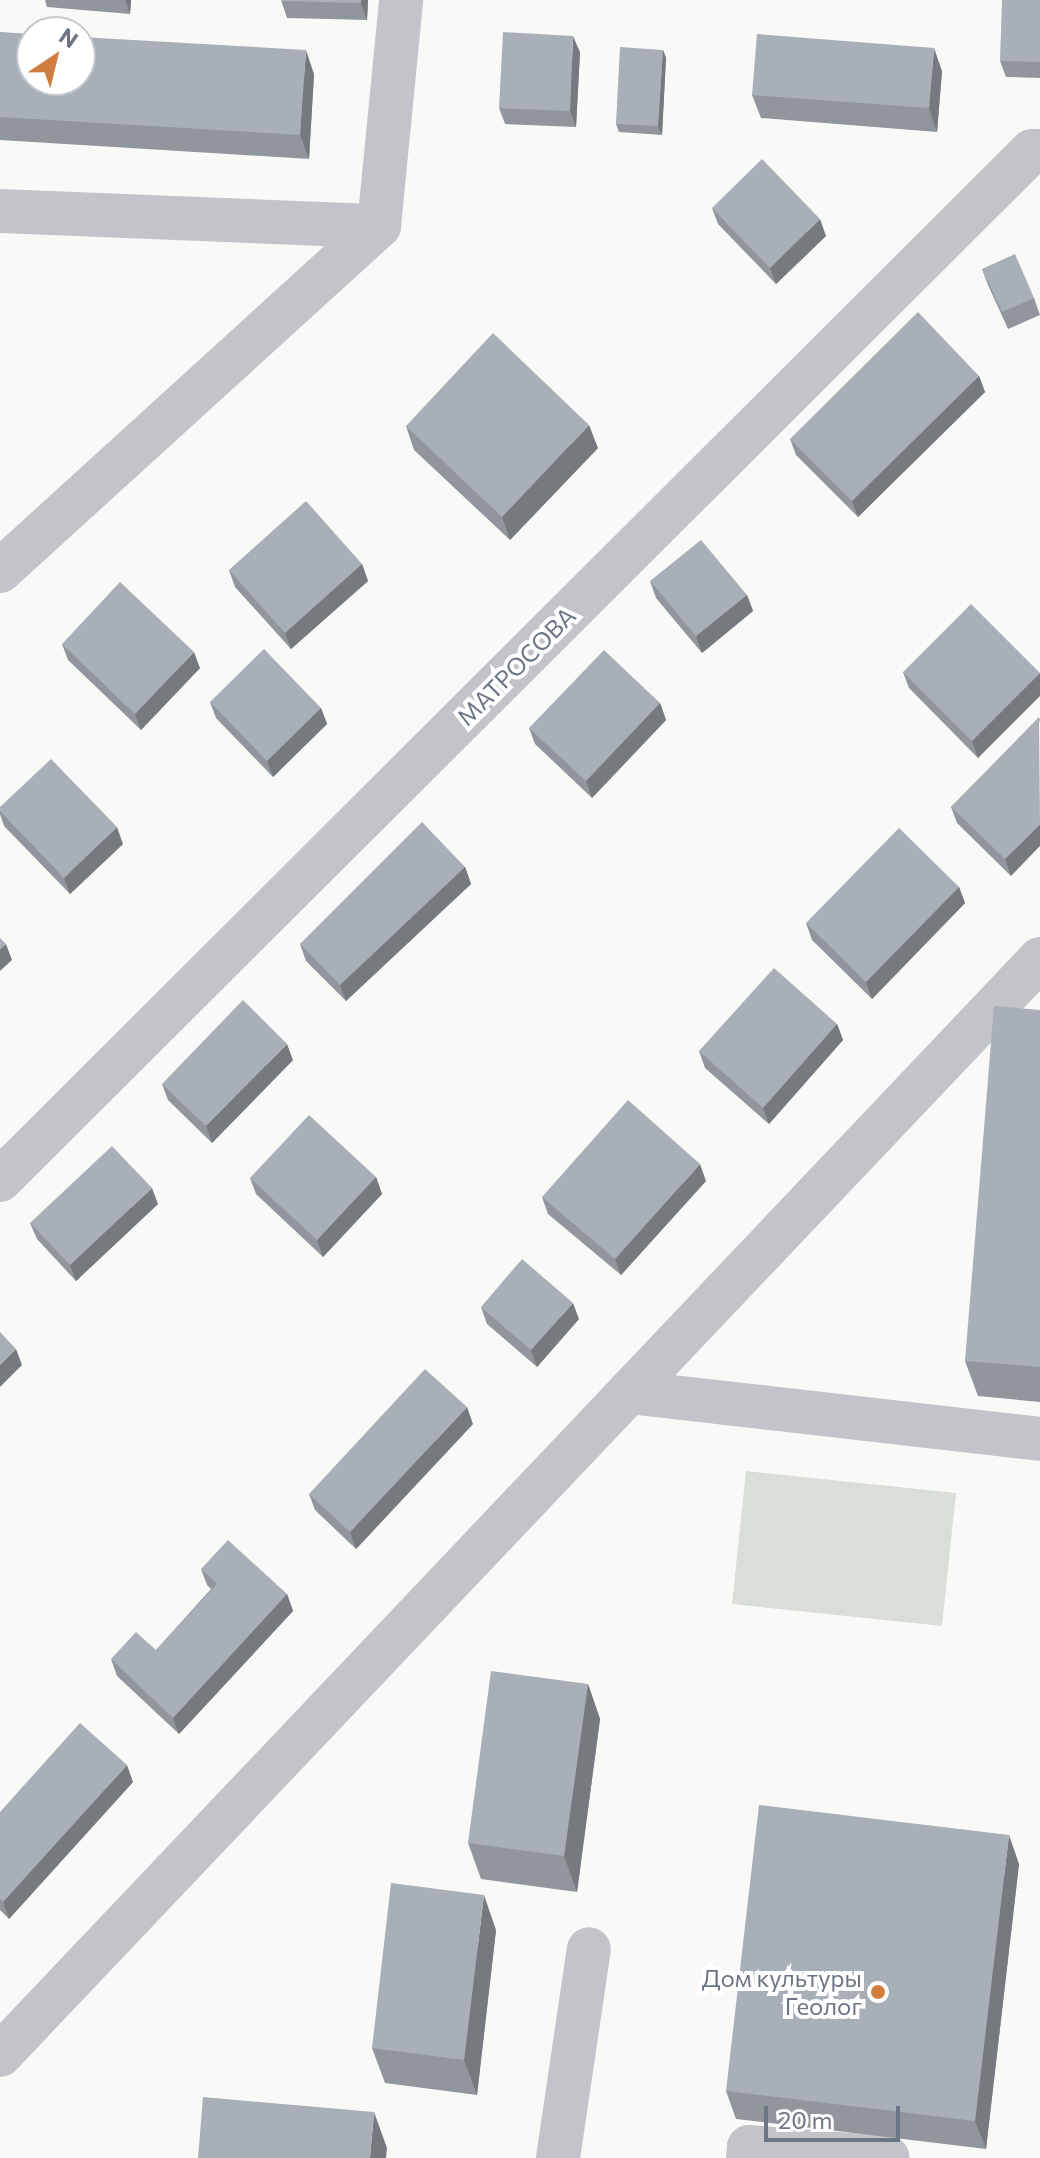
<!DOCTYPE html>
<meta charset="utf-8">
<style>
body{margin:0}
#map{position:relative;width:1040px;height:2158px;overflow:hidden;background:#f9faf8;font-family:Commissioner,sans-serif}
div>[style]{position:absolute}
.green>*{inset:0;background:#d9ded8}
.minor>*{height:44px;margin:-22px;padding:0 22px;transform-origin:22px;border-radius:22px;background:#c2c4c9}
.wall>*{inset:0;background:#91969d}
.shaded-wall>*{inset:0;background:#767a7f}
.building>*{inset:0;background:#a9afb6}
.dots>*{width:22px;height:22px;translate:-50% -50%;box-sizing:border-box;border:4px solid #fff;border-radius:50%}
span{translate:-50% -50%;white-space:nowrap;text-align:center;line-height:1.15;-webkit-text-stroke:8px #fff;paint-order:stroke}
.street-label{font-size:24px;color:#6c7685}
.poi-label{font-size:24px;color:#6c7685}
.right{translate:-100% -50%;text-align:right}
.north{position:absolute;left:16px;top:16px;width:80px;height:80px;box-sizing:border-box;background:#fff;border:2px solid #c4c8ce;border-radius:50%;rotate:35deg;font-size:22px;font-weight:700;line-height:32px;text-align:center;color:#6c7685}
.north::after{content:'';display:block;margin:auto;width:28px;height:36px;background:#d07d42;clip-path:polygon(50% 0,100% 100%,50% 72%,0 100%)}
.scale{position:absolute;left:764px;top:2106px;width:136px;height:36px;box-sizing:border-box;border:4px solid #6c7685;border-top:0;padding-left:10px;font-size:24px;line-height:28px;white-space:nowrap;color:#6c7685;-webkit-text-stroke:6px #fff;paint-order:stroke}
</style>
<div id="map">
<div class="green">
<i style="clip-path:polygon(746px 1471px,956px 1493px,942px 1626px,732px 1604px)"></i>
</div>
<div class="minor">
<i style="left:0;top:211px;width:379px;rotate:2.3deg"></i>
<i style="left:0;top:571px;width:513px;rotate:-42.31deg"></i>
<i style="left:379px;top:226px;width:227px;rotate:-84.4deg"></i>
<i style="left:0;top:1180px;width:1457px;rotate:-44.92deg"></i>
<i style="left:1032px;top:151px;width:8px"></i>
<i style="left:629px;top:1392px;width:414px;rotate:6.5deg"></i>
<i style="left:0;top:2055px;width:1511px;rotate:-46.5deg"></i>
<i style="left:558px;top:2158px;width:211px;rotate:-81.6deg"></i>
<i style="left:748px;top:2158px;width:11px;rotate:-85deg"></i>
<i style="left:749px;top:2147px;width:139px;rotate:4.5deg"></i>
</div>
<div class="wall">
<i style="clip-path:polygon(45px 0,131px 0,130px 14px,47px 7px)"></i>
<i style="clip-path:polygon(281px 0,368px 0,367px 20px,287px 18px)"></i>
<i style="clip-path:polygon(1040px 0,1040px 78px,1006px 77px,1000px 61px)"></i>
<i style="clip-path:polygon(0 32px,314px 74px,309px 159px,0 140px)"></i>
<i style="clip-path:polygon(663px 50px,666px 58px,662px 135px,619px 132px,616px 124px)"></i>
<i style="clip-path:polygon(580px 52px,576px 127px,505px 124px,499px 108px)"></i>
<i style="clip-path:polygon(942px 71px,937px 132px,761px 118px,752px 95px)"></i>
<i style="clip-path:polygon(712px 208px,826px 236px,776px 284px,718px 224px)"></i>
<i style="clip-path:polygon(982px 269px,1034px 298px,1040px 315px,1008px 329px,988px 285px)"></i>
<i style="clip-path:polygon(979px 376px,985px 392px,858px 517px,796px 455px,790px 439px)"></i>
<i style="clip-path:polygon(406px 426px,598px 448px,510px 540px,414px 450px)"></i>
<i style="clip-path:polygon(362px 564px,368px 581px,291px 649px,235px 587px,229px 570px)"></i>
<i style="clip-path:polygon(650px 581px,747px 595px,753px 611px,702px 653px,656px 598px)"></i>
<i style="clip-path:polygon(62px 644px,200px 668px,141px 730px,68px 660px)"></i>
<i style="clip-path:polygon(903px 672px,1040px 673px,978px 758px,909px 688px)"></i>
<i style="clip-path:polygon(210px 702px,321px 708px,327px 724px,273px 777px,216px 718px)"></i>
<i style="clip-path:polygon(660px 703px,666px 720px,592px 798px,535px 744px,529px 728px)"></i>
<i style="clip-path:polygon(1040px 718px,1011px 876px,957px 823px,951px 807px)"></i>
<i style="clip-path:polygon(0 807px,123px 844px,70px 894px,4px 826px,0 814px)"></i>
<i style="clip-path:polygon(465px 867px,471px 884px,346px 1001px,306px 961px,300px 944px)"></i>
<i style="clip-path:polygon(959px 887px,965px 903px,872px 999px,812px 940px,806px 923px)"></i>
<i style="clip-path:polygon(1040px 1010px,1040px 1402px,978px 1396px,965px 1361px)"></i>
<i style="clip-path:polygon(837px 1024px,843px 1040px,769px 1124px,705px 1068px,699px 1051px)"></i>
<i style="clip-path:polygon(293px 1060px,212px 1143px,168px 1100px,162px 1084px)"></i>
<i style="clip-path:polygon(376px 1177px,382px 1194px,323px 1257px,256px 1194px,250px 1178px)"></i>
<i style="clip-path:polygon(706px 1181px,621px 1275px,548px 1214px,542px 1197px)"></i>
<i style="clip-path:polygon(158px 1204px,76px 1281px,37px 1239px,30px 1223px)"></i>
<i style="clip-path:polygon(481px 1307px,579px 1319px,537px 1367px,487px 1324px)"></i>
<i style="clip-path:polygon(473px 1424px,356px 1549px,315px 1510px,309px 1494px)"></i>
<i style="clip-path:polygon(201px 1569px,287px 1594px,293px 1611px,179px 1734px,117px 1676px,111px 1659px,156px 1650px,211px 1589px,207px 1585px)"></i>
<i style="clip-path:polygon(588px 1684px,600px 1719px,577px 1892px,481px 1879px,468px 1843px)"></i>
<i style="clip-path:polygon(133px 1782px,9px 1919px,0 1910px,0 1812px)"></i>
<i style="clip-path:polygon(1019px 1864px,986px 2149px,736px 2119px,726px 2091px)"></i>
<i style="clip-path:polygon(496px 1930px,477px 2095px,385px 2083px,372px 2048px)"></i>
</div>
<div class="shaded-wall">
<i style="clip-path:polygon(125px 0,131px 0,130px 14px)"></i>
<i style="clip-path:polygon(361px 0,368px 0,367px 20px,361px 3px)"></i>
<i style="clip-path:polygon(573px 36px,580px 52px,576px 127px,570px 111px)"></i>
<i style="clip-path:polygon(934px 48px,942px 71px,937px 132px,929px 108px)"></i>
<i style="clip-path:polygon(306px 50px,314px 74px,309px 159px,300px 135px)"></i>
<i style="clip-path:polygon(663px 50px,666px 58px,662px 135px,658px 126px)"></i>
<i style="clip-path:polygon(820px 219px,826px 236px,776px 284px,770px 268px)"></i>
<i style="clip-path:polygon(979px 376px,985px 392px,858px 517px,852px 501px)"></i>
<i style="clip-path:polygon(589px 425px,598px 448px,510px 540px,502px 517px)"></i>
<i style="clip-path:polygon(362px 564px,368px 581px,291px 649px,285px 633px)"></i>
<i style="clip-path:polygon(747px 595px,753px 611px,702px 653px,696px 636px)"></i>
<i style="clip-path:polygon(194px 652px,200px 668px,141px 730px,135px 714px)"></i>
<i style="clip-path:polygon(1040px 673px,1040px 696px,978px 758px,972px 741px)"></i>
<i style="clip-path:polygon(660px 703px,666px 720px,592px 798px,586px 781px)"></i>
<i style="clip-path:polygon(321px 708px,327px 724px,273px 777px,267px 761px)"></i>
<i style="clip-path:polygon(1040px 824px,1040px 846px,1011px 876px,1005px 859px)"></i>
<i style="clip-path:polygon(117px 827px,123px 844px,70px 894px,64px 878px)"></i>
<i style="clip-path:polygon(465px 867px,471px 884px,346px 1001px,340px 985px)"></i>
<i style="clip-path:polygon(959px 887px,965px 903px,872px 999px,866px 982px)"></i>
<i style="clip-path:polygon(6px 944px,12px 960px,0 971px,0 949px)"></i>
<i style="clip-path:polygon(837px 1024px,843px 1040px,769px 1124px,763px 1108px)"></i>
<i style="clip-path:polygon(287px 1044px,293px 1060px,212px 1143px,206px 1126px)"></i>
<i style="clip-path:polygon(700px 1164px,706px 1181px,621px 1275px,615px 1259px)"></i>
<i style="clip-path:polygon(376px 1177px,382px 1194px,323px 1257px,317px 1240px)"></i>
<i style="clip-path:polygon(152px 1188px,158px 1204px,76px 1281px,70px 1265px)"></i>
<i style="clip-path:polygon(573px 1303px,579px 1319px,537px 1367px,531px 1350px)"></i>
<i style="clip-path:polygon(16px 1349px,22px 1365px,0 1387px,0 1365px)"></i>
<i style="clip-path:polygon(467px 1407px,473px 1424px,356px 1549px,350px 1532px)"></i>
<i style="clip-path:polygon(287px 1594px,293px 1611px,179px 1734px,173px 1718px)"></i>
<i style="clip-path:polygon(588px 1684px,600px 1719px,577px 1892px,564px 1856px)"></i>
<i style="clip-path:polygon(127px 1765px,133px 1782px,9px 1919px,3px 1902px)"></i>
<i style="clip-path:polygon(1009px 1835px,1019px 1864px,986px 2149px,975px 2121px)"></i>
<i style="clip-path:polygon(484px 1895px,496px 1930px,477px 2095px,464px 2060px)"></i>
<i style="clip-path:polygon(374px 2112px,387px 2148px,386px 2158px,370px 2158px)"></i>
</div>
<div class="building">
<i style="clip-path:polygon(281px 0,361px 0,361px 3px,281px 1px)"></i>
<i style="clip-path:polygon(1002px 0,1040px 0,1040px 62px,1000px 61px)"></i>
<i style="clip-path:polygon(0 32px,32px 34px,32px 80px,80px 80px,80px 37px,306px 50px,300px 135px,0 117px)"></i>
<i style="clip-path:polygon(503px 32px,573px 36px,570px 111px,499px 108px)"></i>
<i style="clip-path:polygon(757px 34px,934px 48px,929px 108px,752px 95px)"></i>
<i style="clip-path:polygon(620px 47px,663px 50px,658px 126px,616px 124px)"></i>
<i style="clip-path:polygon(762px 159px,820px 219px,770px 268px,712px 208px)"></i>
<i style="clip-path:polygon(1015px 254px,1034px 298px,1002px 312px,982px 269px)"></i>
<i style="clip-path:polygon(918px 312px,979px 376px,852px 501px,790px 439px)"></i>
<i style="clip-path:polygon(493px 333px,589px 425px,502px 517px,406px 426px)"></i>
<i style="clip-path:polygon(306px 501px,362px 564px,285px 633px,229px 570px)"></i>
<i style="clip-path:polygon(701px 540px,747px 595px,696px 636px,650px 581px)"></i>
<i style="clip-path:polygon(120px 582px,194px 652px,135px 714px,62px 644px)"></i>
<i style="clip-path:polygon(971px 604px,1040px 673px,972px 741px,903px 672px)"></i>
<i style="clip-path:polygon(264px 649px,321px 708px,267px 761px,210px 702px)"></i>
<i style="clip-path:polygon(604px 650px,660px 703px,586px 781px,529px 728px)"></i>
<i style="clip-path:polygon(1039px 717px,1040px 824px,1005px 859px,951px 807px)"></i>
<i style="clip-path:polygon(51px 759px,117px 827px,64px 878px,0 811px,0 807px)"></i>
<i style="clip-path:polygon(422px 822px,465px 867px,340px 985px,300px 944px)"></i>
<i style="clip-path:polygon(899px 828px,959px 887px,866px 982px,806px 923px)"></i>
<i style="clip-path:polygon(0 938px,6px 944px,0 949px)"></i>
<i style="clip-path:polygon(774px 968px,837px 1024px,763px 1108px,699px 1051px)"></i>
<i style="clip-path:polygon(243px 1000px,287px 1044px,206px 1126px,162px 1084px)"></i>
<i style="clip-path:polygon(994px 1006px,1040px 1010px,1040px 1367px,965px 1361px)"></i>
<i style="clip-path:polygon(628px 1100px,700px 1164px,615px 1259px,542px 1197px)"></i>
<i style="clip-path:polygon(309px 1115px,376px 1177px,317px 1240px,250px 1178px)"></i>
<i style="clip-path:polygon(112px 1146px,152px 1188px,70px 1265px,30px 1223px)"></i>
<i style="clip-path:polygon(522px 1259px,573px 1303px,531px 1350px,481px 1307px)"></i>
<i style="clip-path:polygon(0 1332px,16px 1349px,0 1365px)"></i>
<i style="clip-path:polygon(425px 1369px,467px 1407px,350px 1532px,309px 1494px)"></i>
<i style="clip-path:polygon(228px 1540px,287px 1594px,173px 1718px,111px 1659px,136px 1632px,156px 1650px,217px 1584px,201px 1569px)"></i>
<i style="clip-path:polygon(491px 1671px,588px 1684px,564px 1856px,468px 1843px)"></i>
<i style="clip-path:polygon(80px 1723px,127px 1765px,3px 1902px,0 1899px,0 1812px)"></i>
<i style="clip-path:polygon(759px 1805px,1009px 1835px,975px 2121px,726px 2091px)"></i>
<i style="clip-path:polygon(391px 1883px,484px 1895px,464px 2060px,372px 2048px)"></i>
<i style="clip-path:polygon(203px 2097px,374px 2112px,370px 2158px,198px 2158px)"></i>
</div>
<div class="dots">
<i style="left:878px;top:1992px;background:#d07d42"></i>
</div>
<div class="street-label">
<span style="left:516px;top:666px;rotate:-45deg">МАТРОСОВА</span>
</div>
<div class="poi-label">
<span class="right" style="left:862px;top:1992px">Дом культуры<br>Геолог</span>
</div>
<div class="north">N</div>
<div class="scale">20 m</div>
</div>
